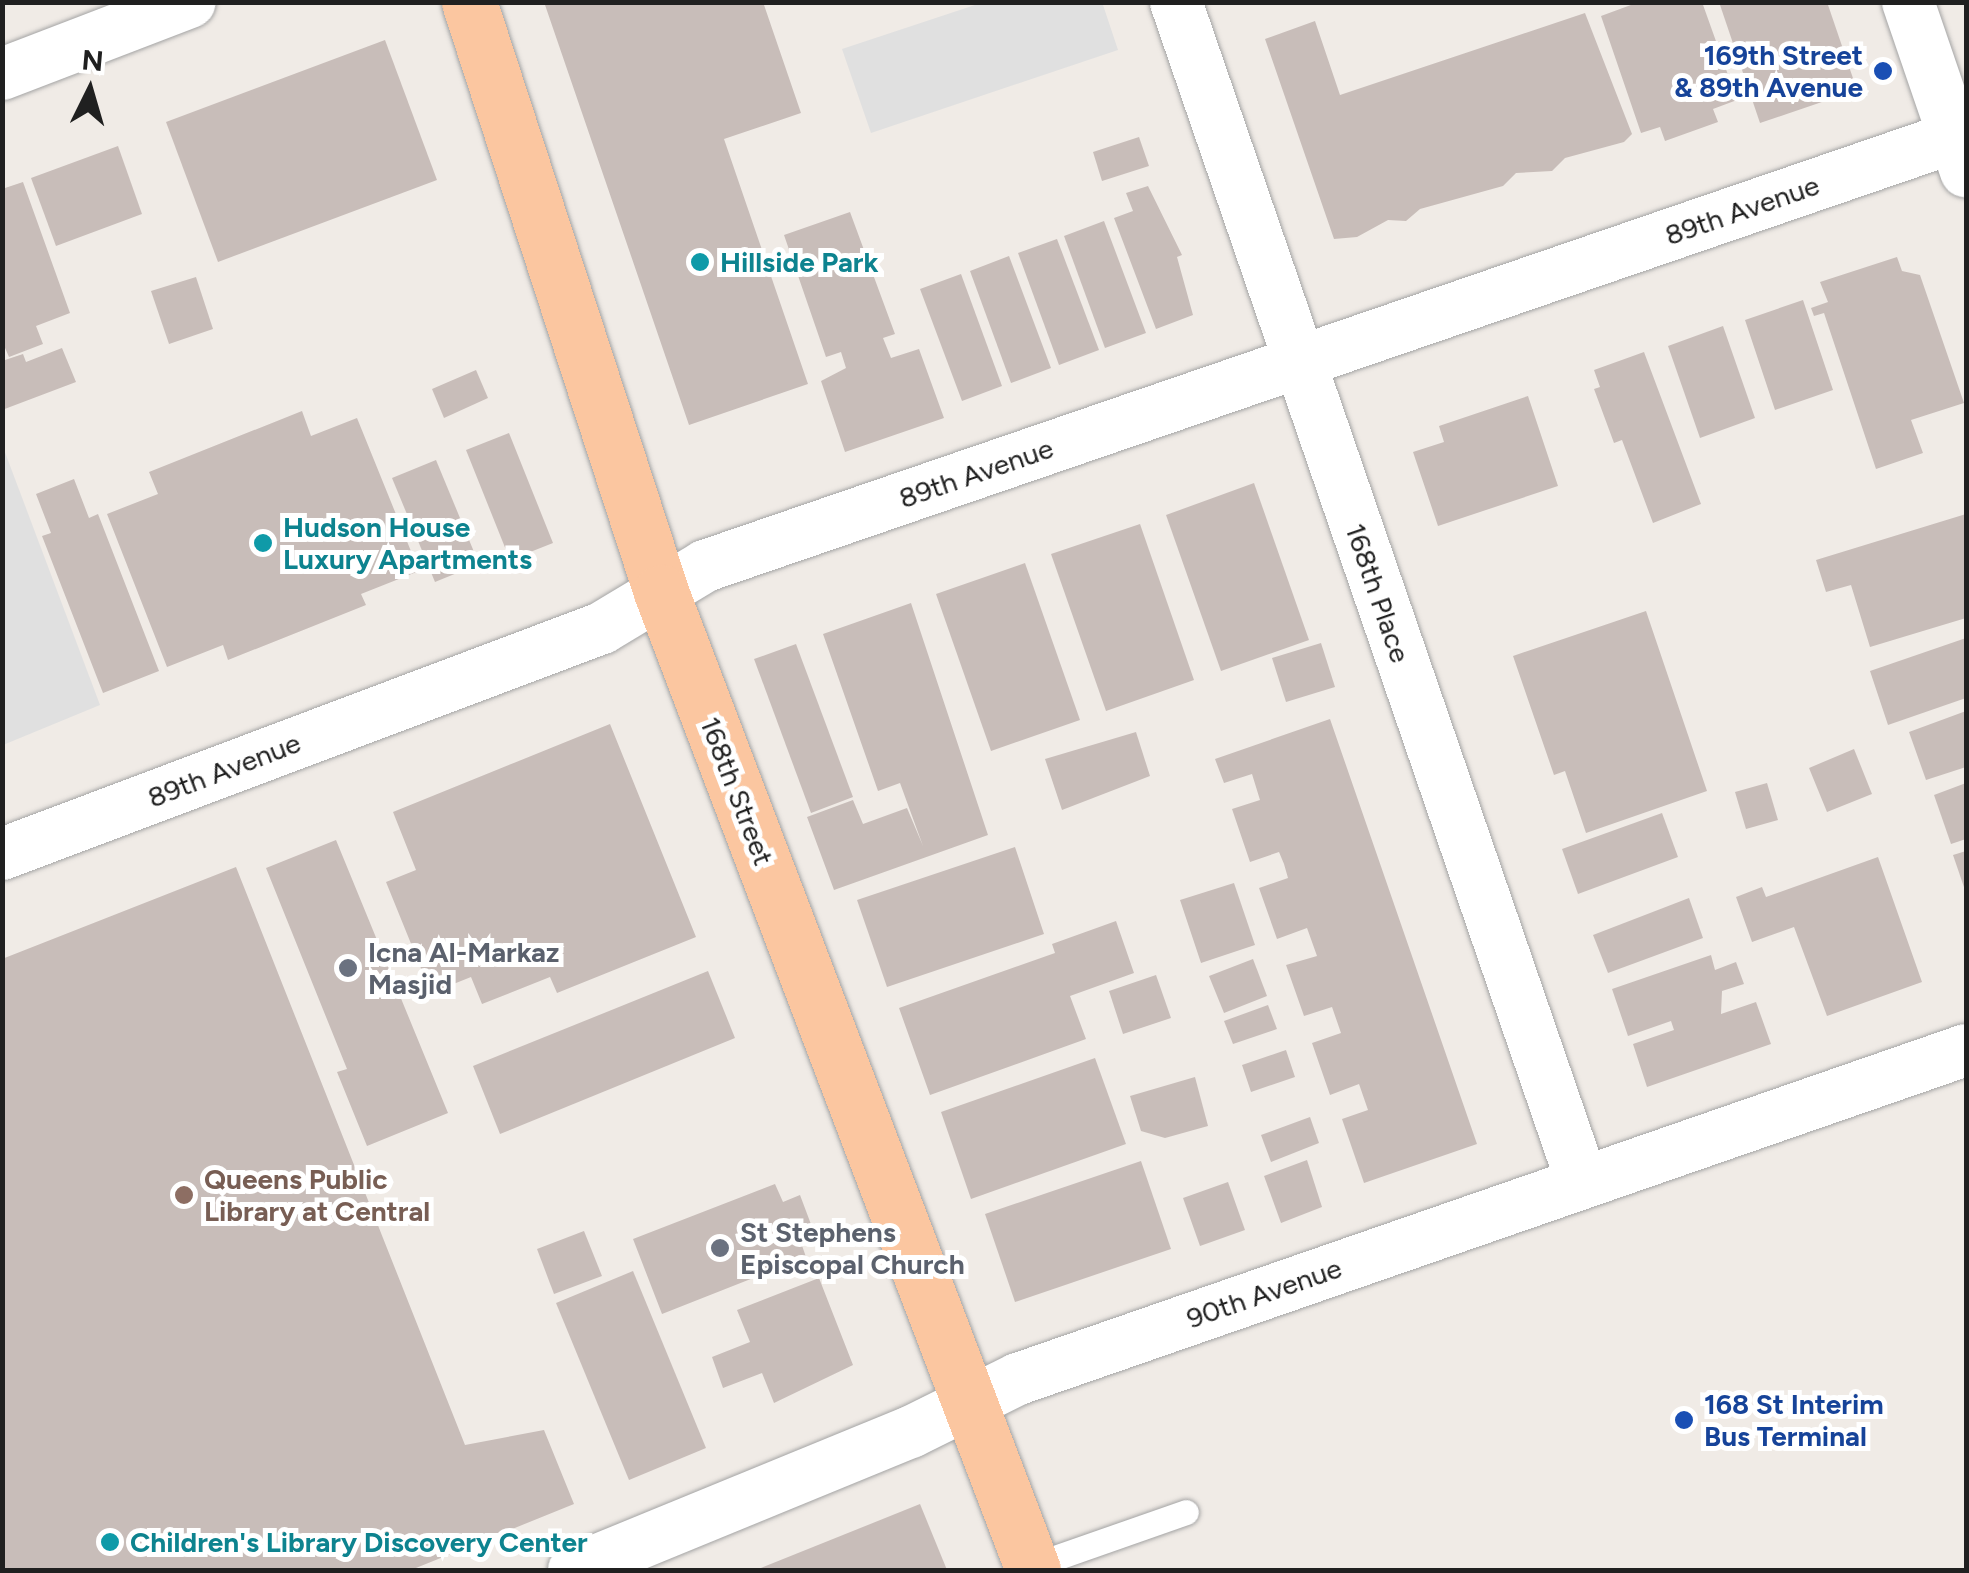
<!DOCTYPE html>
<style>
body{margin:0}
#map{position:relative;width:1969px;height:1573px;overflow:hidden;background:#f0ebe6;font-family:Figtree,sans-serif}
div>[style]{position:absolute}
.parking>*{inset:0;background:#e0e0e0}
.building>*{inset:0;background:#c8bdb9}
.roads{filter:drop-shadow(0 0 2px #a4a4a4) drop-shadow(0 0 2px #a4a4a4)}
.service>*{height:25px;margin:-12.5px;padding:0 12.5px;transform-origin:12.5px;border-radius:12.5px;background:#fff}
.minor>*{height:52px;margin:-26px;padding:0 26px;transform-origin:26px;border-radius:26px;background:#fff}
.primary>*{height:55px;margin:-27.5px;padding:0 27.5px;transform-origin:27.5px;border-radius:27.5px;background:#fbc6a0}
.dots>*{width:28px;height:28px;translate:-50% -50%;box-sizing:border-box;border:5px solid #fff;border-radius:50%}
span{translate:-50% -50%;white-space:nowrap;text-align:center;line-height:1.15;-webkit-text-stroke:10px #fff;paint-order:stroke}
.transit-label{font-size:28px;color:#164399;font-weight:700}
.right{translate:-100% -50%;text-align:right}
.left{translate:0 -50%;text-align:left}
.street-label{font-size:28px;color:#202020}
.culture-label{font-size:28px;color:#0d838f;font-weight:700}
.worship-label{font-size:28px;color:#5b616d;font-weight:700}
.education-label{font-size:28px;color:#785e54;font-weight:700}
.frame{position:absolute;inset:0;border:5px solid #202020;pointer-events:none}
.north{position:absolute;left:40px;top:40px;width:100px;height:100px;-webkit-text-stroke:8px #fff;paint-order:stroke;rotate:5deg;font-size:28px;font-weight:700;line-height:40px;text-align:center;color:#202020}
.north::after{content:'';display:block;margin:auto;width:35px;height:45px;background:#202020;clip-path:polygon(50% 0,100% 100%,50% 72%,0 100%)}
</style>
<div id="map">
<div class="parking">
<i style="clip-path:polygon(1102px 2px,1118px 50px,871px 133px,842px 49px,981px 3px)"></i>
<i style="clip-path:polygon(3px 447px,100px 705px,3px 745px,2px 745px)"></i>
</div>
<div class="building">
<i style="clip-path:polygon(544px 2px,763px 2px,801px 113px,724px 139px,808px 384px,689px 425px)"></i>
<i style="clip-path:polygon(1639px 2px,1702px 2px,1737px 100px,1713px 109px,1718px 122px,1665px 141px,1660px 127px,1641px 133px,1601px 16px)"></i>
<i style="clip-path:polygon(1719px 2px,1827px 2px,1857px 90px,1760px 123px)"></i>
<i style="clip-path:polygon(1585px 13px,1632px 134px,1624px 142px,1565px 158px,1552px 171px,1516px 173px,1503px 186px,1420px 209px,1406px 221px,1388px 220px,1357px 237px,1334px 239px,1265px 39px,1315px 21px,1340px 95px)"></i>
<i style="clip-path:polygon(385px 40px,437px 180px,218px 262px,166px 122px)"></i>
<i style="clip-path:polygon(1139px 137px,1149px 166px,1102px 181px,1093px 152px)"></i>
<i style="clip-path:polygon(118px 146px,142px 214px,56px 246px,31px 178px)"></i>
<i style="clip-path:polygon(23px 182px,70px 313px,36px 326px,43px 344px,9px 357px,2px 341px,2px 189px)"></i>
<i style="clip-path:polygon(1148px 186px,1182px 255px,1177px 257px,1193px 315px,1156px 329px,1114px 218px,1133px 211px,1126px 193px)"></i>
<i style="clip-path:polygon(850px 212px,895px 334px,883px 338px,891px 358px,919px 349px,944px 418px,845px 452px,821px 381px,846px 368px,841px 352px,826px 357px,784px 235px)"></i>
<i style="clip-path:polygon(1104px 221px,1146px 333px,1105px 348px,1064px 236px)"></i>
<i style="clip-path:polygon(1057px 239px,1099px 350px,1059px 365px,1018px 253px)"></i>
<i style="clip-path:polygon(1009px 256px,1051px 368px,1011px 383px,970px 271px)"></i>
<i style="clip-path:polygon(1897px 257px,1902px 271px,1920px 275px,1964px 403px,1911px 420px,1923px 453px,1876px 469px,1824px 313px,1814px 316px,1811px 308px,1828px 302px,1820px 282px)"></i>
<i style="clip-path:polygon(961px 274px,1002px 386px,962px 401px,920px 289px)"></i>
<i style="clip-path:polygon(196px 277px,213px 329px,169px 344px,151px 291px)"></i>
<i style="clip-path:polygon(1803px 300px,1833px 390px,1775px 410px,1745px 320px)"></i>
<i style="clip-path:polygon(1723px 326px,1755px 418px,1700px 438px,1668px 346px)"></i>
<i style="clip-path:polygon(62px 348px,76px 382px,2px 410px,2px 361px,23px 354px,26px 362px)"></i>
<i style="clip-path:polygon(1644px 352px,1701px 504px,1653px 523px,1622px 440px,1614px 443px,1594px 389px,1600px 387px,1594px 370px)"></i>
<i style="clip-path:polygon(476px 370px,488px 398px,444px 418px,432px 389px)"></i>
<i style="clip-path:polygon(1528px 396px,1558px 486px,1438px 526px,1413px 452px,1444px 442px,1439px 426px)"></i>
<i style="clip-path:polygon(302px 411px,311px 436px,357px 418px,419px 571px,361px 594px,366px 605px,228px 660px,223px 645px,167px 667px,107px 514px,158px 494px,149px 472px)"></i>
<i style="clip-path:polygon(509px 433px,553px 543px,510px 560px,466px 450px)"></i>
<i style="clip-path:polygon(436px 460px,479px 564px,435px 582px,392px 478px)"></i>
<i style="clip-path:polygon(74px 479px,89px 518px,98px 514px,159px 671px,103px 693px,42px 536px,51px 533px,36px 494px)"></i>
<i style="clip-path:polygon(1254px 483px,1309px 640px,1221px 671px,1166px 515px)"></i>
<i style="clip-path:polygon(1966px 514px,1966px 618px,1870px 647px,1851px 585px,1826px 592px,1816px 560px)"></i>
<i style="clip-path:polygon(1140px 524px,1194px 680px,1106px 711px,1051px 554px)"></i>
<i style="clip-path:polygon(1025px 563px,1080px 720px,991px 751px,936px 594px)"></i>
<i style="clip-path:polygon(911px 603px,988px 835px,834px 890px,807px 817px,853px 800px,863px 824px,907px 808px,923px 846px,900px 783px,878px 791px,823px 634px)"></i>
<i style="clip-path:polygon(1646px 611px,1707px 791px,1586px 833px,1565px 771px,1554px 775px,1513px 656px)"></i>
<i style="clip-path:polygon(1966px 638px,1966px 698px,1888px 725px,1870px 671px)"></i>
<i style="clip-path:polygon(1321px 643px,1335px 687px,1286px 702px,1272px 658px)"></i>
<i style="clip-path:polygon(796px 644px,853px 797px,811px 813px,754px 659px)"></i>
<i style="clip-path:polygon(1966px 711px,1966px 767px,1926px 780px,1909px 732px)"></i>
<i style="clip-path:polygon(1330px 719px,1477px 1144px,1364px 1183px,1342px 1119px,1368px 1110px,1359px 1084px,1330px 1095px,1312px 1043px,1341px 1033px,1332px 1007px,1304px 1016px,1286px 965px,1317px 956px,1307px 928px,1277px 939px,1259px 888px,1288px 878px,1284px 864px,1279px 852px,1250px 862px,1232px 809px,1260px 800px,1252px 774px,1224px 783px,1215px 759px)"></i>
<i style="clip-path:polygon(610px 724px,696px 937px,557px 993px,550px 977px,482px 1004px,471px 977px,431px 993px,386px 882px,416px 870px,393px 812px)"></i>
<i style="clip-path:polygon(1136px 732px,1150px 776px,1062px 810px,1045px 759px)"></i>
<i style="clip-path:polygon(1854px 749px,1872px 794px,1827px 812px,1809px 768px)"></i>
<i style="clip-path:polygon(1767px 783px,1778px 820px,1746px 829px,1735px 792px)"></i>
<i style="clip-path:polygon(1966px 783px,1966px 839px,1951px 844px,1934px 795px)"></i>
<i style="clip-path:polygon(1662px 813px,1678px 857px,1578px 894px,1562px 849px)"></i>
<i style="clip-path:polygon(336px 840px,448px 1113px,367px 1146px,337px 1072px,347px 1069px,266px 868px)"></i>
<i style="clip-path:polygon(1015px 847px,1044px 934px,887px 987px,857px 900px)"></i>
<i style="clip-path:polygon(1966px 851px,1966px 893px,1953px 855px)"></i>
<i style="clip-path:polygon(1878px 857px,1922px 982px,1827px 1016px,1794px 927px,1752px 942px,1736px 897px,1762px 887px,1766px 897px)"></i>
<i style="clip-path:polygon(236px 867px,465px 1445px,544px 1430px,574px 1504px,411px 1570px,2px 1570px,2px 959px)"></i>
<i style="clip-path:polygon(1234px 883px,1255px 945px,1201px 963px,1180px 900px)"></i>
<i style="clip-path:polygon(1689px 898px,1703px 938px,1608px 973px,1593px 935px)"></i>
<i style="clip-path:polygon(1116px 921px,1134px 973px,1070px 996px,1086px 1039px,930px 1095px,899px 1008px,1055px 953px,1052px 944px)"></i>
<i style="clip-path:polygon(1711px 955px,1715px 970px,1736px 962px,1744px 984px,1722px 991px,1721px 1014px,1756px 1002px,1771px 1044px,1647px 1087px,1633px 1044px,1674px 1030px,1671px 1021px,1628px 1036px,1612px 989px)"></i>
<i style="clip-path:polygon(1253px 959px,1267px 996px,1224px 1013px,1209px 976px)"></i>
<i style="clip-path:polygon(708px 971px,735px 1038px,500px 1134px,473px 1066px)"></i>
<i style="clip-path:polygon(1156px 975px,1171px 1018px,1123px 1034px,1109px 991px)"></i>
<i style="clip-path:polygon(1268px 1005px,1277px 1029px,1233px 1044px,1224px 1021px)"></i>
<i style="clip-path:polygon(1286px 1050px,1295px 1077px,1251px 1092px,1242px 1065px)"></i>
<i style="clip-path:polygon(1095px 1058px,1126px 1144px,971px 1199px,941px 1112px)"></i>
<i style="clip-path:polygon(1195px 1077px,1208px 1126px,1165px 1138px,1141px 1131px,1130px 1096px)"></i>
<i style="clip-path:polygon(1310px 1117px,1319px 1143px,1271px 1162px,1261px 1135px)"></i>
<i style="clip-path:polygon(1307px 1160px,1322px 1207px,1281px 1223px,1264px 1176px)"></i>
<i style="clip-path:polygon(1141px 1161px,1171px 1249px,1015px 1302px,985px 1214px)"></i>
<i style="clip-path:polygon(1228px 1182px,1245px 1230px,1200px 1246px,1183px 1198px)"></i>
<i style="clip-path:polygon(775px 1184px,783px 1202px,800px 1195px,812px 1227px,798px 1234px,806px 1257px,662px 1314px,633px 1239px)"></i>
<i style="clip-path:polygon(584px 1231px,602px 1276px,554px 1294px,537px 1249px)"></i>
<i style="clip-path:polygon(633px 1271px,706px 1448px,629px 1480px,556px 1303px)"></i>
<i style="clip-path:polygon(819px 1278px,853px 1365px,774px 1403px,762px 1373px,723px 1388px,712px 1357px,750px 1342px,737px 1310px)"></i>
<i style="clip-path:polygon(920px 1504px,947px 1570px,756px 1570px)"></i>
</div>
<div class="roads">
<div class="service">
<i style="left:1032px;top:1566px;width:163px;rotate:-19.3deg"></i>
</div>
<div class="minor">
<i style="left:1176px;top:2px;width:1248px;rotate:71.01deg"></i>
<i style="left:1908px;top:2px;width:179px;rotate:71.1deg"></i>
<i style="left:2px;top:74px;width:201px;rotate:-21deg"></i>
<i style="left:2px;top:854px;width:641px;rotate:-20.64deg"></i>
<i style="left:602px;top:628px;width:120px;rotate:-31deg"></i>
<i style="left:705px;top:566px;width:1333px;rotate:-18.95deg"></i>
<i style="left:574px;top:1570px;width:364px;rotate:-22.3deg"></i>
<i style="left:911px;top:1432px;width:119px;rotate:-26.4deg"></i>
<i style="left:1018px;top:1379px;width:1003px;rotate:-19.14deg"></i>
</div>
<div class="primary">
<i style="left:469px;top:2px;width:620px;rotate:71.97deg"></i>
<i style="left:661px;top:592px;width:1046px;rotate:69.17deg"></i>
</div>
</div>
<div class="dots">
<i style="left:1883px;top:71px;background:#1a4fb4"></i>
<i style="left:700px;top:262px;background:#0f9aa8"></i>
<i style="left:263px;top:543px;background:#0f9aa8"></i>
<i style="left:348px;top:968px;background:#6b7280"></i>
<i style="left:184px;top:1195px;background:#8d6e63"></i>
<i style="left:720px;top:1248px;background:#6b7280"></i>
<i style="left:1684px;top:1420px;background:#1a4fb4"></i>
<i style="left:110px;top:1542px;background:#0f9aa8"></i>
</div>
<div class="transit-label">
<span class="right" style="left:1863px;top:71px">169th Street<br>&amp; 89th Avenue</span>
<span class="left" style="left:1704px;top:1420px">168 St Interim<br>Bus Terminal</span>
</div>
<div class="street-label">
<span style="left:1742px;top:210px;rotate:-19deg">89th Avenue</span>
<span style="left:976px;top:473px;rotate:-19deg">89th Avenue</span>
<span style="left:1378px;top:593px;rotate:71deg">168th Place</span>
<span style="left:224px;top:770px;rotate:-21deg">89th Avenue</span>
<span style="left:737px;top:791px;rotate:69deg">168th Street</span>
<span style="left:1264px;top:1293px;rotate:-19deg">90th Avenue</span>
</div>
<div class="culture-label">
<span class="left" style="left:720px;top:262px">Hillside Park</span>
<span class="left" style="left:283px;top:543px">Hudson House<br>Luxury Apartments</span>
<span class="left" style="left:130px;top:1542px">Children's Library Discovery Center</span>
</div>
<div class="worship-label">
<span class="left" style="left:368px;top:968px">Icna Al-Markaz<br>Masjid</span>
<span class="left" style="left:740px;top:1248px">St Stephens<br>Episcopal Church</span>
</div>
<div class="education-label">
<span class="left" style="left:204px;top:1195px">Queens Public<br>Library at Central</span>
</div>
<div class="frame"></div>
<div class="north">N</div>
</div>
